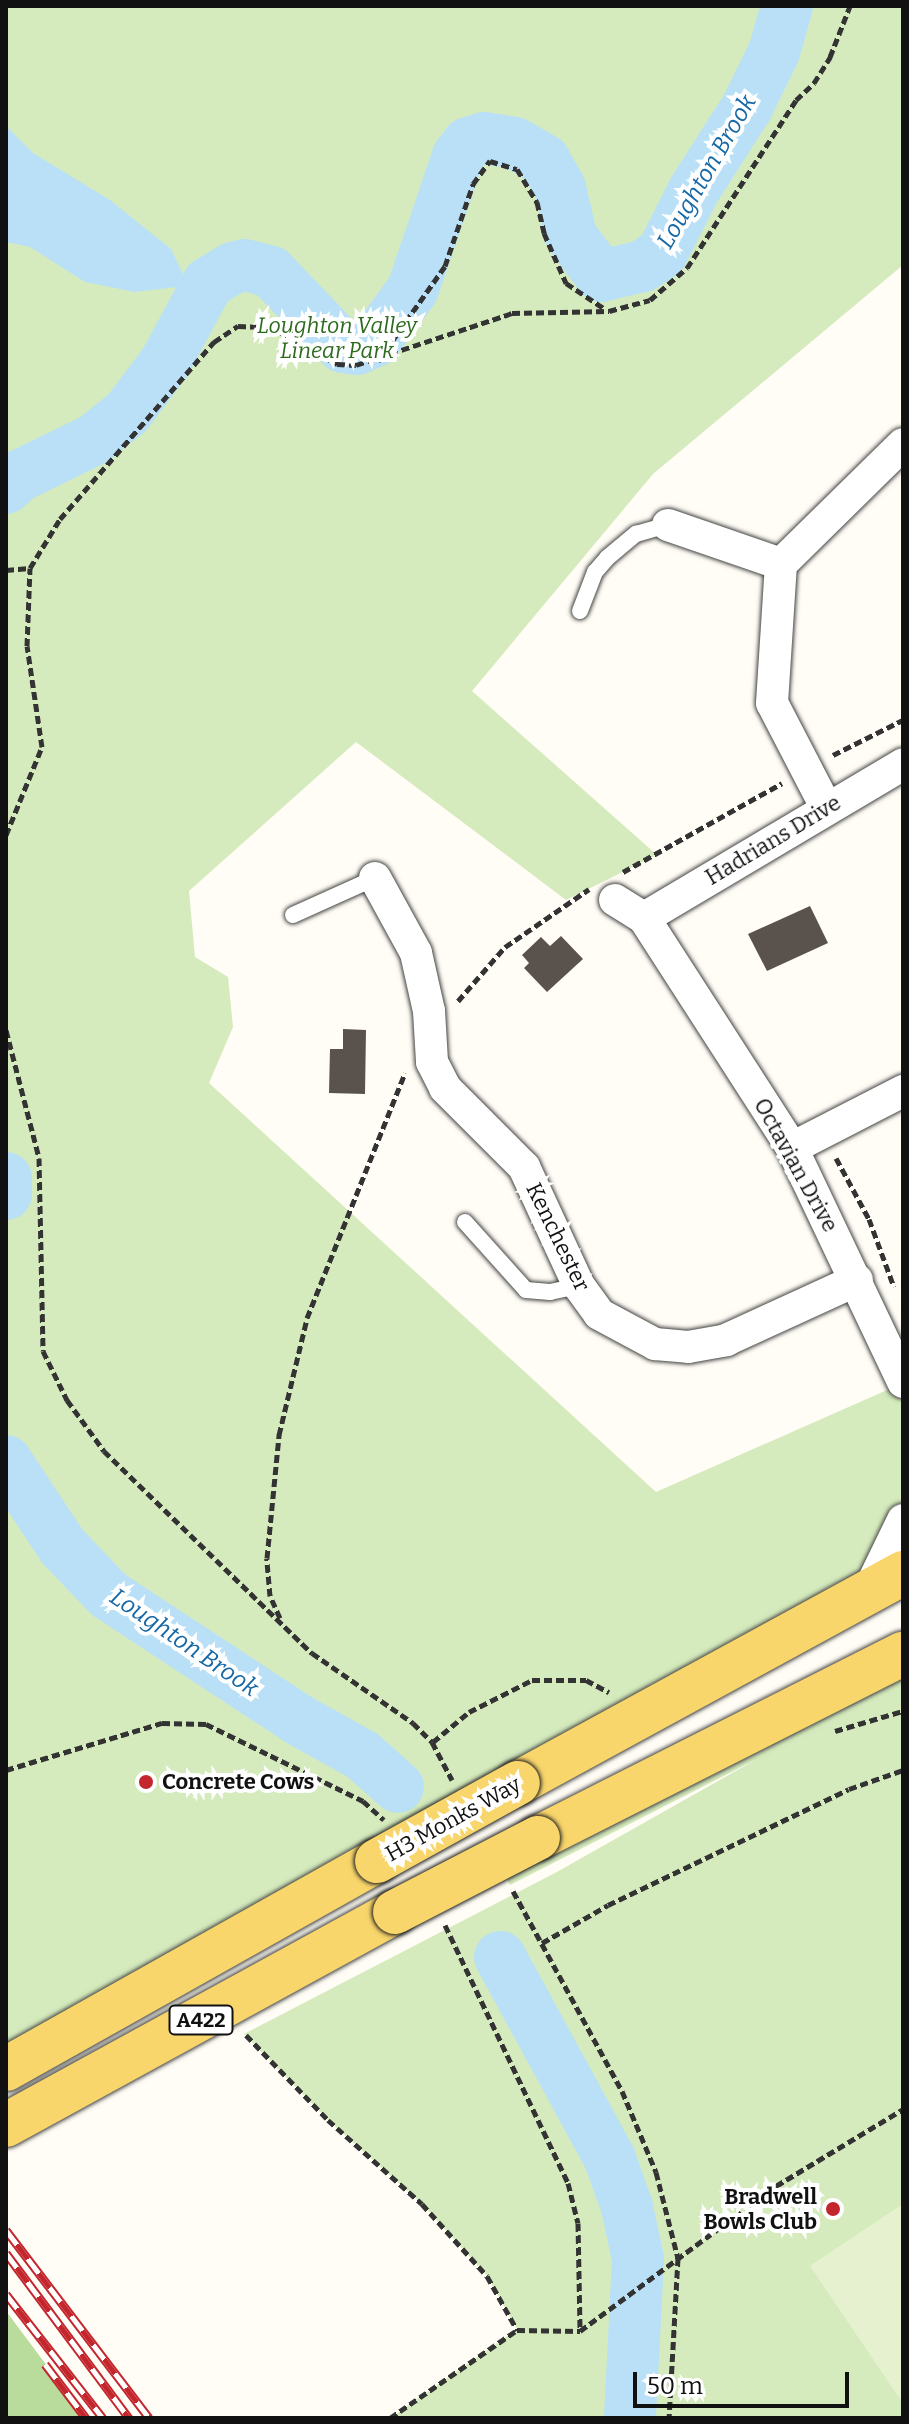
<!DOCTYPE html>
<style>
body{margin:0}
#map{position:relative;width:909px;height:2424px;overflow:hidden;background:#fffdf5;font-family:Bitter,serif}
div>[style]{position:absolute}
.green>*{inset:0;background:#d5ebbd}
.forest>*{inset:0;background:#b9dc9c}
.pitch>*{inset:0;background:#e6f2cf}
.water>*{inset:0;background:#b9e0f7}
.river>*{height:52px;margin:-26px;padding:0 26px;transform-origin:26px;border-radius:26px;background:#b9e0f7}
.building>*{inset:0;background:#5a524d}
.path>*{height:5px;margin-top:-2.5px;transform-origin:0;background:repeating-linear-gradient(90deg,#333 0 8px,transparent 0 12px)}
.roads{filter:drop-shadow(0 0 2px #444) drop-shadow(0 0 2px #444)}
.lane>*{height:16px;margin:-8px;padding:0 8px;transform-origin:8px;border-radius:8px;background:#fff}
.street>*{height:32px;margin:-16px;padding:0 16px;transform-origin:16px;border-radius:16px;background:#fff}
.primary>*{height:44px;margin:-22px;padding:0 22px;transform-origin:22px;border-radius:22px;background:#f9d66b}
.rail>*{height:9px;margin-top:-4.5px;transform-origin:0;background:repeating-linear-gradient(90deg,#fff 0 18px,#c4262e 0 36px);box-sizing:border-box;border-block:2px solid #c4262e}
.bridges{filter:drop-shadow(0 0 2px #222) drop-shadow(0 0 2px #222)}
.primary-bridge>*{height:44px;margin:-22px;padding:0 22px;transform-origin:22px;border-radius:22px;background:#f9d66b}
.dots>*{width:22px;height:22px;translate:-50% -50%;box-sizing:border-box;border:4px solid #fff;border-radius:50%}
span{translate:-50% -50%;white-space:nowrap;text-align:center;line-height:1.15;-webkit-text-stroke:8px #fff;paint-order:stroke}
.shield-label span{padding:2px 6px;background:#fff;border:2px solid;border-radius:6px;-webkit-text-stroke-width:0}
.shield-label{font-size:20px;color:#111;font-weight:700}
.park-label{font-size:22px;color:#2f6b1f;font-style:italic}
.street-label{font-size:22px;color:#111}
.poi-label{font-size:22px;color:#111;font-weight:700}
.left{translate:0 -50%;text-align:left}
.right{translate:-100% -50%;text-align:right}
.water-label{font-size:24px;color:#1768a6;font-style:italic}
.frame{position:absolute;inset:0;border:8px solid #111;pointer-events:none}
.scale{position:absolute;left:633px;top:2372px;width:216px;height:36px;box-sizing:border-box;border:4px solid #111;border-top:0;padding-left:10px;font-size:24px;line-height:28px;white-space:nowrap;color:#111;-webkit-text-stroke:6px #fff;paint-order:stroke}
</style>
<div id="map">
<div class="green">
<i style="clip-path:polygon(6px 6px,903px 6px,903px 265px,653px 474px,472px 691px,657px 855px,566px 900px,356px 742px,189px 891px,195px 957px,228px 977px,233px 1027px,209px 1083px,656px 1492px,903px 1383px,903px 1573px,6px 2069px)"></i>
<i style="clip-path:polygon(903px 1654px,903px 2418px,390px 2418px,517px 2329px,487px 2276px,422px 2204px,328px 2120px,244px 2034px,555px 1873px,757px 1759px,510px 1885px,499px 1865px)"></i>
</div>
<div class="forest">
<i style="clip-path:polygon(6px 2311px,86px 2418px,6px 2418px)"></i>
</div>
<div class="pitch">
<i style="clip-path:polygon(903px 2204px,903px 2397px,900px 2399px,810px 2266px)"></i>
</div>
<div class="water">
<i style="clip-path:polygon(6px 126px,33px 153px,110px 200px,171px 249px,183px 274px,177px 287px,135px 292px,85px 282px,30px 247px,6px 242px)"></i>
</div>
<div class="river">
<i style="left:6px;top:488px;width:18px;rotate:-43deg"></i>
<i style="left:19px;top:476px;width:82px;rotate:-25.9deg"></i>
<i style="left:93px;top:440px;width:43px;rotate:-38.5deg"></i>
<i style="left:127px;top:413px;width:65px;rotate:-53.1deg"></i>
<i style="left:166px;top:361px;width:89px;rotate:-61.7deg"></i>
<i style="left:208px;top:283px;width:29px;rotate:-31deg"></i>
<i style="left:233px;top:268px;width:12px;rotate:-14deg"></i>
<i style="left:245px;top:265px;width:27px;rotate:15deg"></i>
<i style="left:271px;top:272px;width:104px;rotate:46.2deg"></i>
<i style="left:343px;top:347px;width:14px;rotate:8deg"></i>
<i style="left:357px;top:349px;width:20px;rotate:-24deg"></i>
<i style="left:375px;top:341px;width:64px;rotate:-53.8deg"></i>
<i style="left:413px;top:289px;width:140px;rotate:-71.3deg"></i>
<i style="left:458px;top:156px;width:16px;rotate:-52deg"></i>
<i style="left:468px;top:143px;width:17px;rotate:-17deg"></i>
<i style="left:484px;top:138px;width:31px;rotate:9deg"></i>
<i style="left:515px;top:143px;width:34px;rotate:30deg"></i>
<i style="left:544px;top:160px;width:32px;rotate:60deg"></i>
<i style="left:560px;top:188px;width:49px;rotate:77.1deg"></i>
<i style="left:571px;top:236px;width:50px;rotate:53.1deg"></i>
<i style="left:601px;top:276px;width:43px;rotate:-13.4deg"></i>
<i style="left:643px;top:266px;width:23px;rotate:-34deg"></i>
<i style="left:662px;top:253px;width:71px;rotate:-63.1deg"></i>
<i style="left:694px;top:190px;width:98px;rotate:-57.4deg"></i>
<i style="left:747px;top:107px;width:61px;rotate:-63.9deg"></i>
<i style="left:774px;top:52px;width:48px;rotate:-74.2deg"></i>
<i style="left:6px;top:1178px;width:16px;rotate:90deg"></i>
<i style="left:6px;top:1461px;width:103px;rotate:56.5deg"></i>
<i style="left:63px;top:1547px;width:66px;rotate:46.2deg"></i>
<i style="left:109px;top:1595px;width:227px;rotate:33.3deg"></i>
<i style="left:299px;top:1720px;width:72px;rotate:29.1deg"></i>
<i style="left:362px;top:1755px;width:48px;rotate:41.6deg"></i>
<i style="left:500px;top:1957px;width:230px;rotate:61.4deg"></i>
<i style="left:610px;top:2159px;width:51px;rotate:70.5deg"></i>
<i style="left:627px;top:2207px;width:53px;rotate:78.1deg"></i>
<i style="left:638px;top:2259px;width:159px;rotate:92.9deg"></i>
</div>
<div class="building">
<i style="clip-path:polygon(810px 906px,828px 943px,767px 971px,748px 934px)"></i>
<i style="clip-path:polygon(561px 936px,583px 959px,547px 992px,524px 968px,529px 963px,522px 955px,541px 937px,550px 946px)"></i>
<i style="clip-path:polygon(343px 1029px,366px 1030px,365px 1094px,329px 1093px,330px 1049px,343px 1049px)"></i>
</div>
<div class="path">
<i style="left:378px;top:361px;width:116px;rotate:-54.8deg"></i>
<i style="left:445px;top:266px;width:87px;rotate:-71.1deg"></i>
<i style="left:473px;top:184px;width:29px;rotate:-54deg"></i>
<i style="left:490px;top:161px;width:28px;rotate:17deg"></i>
<i style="left:517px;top:169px;width:39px;rotate:59deg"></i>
<i style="left:537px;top:202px;width:32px;rotate:77deg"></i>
<i style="left:544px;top:233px;width:55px;rotate:66.3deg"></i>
<i style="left:566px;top:283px;width:47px;rotate:33.7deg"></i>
<i style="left:6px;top:570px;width:24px;rotate:-5deg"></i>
<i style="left:833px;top:755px;width:78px;rotate:-26.6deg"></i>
<i style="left:6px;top:835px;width:95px;rotate:-67.8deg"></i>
<i style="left:42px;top:747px;width:102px;rotate:-98.4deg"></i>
<i style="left:27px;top:646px;width:78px;rotate:-87.8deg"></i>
<i style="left:30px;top:568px;width:57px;rotate:-58.5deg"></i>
<i style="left:60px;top:519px;width:235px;rotate:-49deg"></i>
<i style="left:214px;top:342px;width:29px;rotate:-34deg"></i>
<i style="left:238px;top:326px;width:33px;rotate:2deg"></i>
<i style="left:271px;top:327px;width:76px;rotate:29.3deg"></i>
<i style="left:337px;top:364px;width:19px;rotate:3deg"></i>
<i style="left:356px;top:365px;width:164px;rotate:-18.4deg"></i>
<i style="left:512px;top:313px;width:97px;rotate:-1.2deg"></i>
<i style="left:609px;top:311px;width:42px;rotate:-15deg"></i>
<i style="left:650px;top:300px;width:49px;rotate:-40.9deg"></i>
<i style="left:687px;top:268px;width:200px;rotate:-57deg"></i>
<i style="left:796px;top:100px;width:25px;rotate:-43deg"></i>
<i style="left:814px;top:83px;width:31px;rotate:-58deg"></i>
<i style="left:830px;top:57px;width:55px;rotate:-68.6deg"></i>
<i style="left:623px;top:872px;width:182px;rotate:-29.2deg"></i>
<i style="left:458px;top:1001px;width:72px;rotate:-49deg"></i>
<i style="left:505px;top:947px;width:102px;rotate:-34.6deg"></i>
<i style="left:6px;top:1030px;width:132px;rotate:75.5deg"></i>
<i style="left:39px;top:1158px;width:193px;rotate:88.8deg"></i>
<i style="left:43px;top:1351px;width:55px;rotate:63.9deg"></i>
<i style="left:67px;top:1400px;width:63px;rotate:54deg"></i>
<i style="left:104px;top:1451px;width:290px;rotate:44.2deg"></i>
<i style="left:312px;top:1653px;width:123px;rotate:34.7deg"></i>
<i style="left:413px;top:1723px;width:27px;rotate:45deg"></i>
<i style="left:432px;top:1742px;width:43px;rotate:62.2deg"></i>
<i style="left:836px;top:1158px;width:69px;rotate:61.6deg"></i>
<i style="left:869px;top:1219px;width:72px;rotate:69.8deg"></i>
<i style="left:280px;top:1618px;width:24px;rotate:-114deg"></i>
<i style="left:270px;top:1596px;width:38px;rotate:-95deg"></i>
<i style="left:267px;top:1558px;width:124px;rotate:-84.4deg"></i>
<i style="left:279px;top:1435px;width:120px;rotate:-76.5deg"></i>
<i style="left:307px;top:1318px;width:264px;rotate:-68.2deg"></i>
<i style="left:835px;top:1731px;width:71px;rotate:-16.4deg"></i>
<i style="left:433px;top:1742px;width:47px;rotate:-39.8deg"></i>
<i style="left:469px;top:1712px;width:71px;rotate:-26.9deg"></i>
<i style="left:532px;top:1680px;width:54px"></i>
<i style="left:586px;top:1680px;width:26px;rotate:28deg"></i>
<i style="left:6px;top:1770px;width:163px;rotate:-16.8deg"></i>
<i style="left:162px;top:1723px;width:44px;rotate:1.3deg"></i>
<i style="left:206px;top:1724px;width:175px;rotate:26.1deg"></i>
<i style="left:363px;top:1801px;width:28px;rotate:42deg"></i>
<i style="left:513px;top:1891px;width:228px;rotate:61.4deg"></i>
<i style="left:622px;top:2091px;width:88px;rotate:67.2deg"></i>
<i style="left:656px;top:2172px;width:89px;rotate:75.7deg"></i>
<i style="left:678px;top:2258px;width:160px;rotate:93.2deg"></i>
<i style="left:445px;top:1925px;width:286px;rotate:64.5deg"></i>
<i style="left:568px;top:2183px;width:41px;rotate:76deg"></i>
<i style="left:578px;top:2223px;width:108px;rotate:88.9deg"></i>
<i style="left:542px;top:1943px;width:76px;rotate:-29.9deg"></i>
<i style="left:608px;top:1905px;width:267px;rotate:-25.7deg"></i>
<i style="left:849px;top:1789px;width:57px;rotate:-19.4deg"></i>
<i style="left:246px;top:2035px;width:118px;rotate:46deg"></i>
<i style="left:328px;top:2120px;width:126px;rotate:41.8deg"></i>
<i style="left:422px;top:2204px;width:97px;rotate:47.9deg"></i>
<i style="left:487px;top:2276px;width:62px;rotate:60.9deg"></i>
<i style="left:390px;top:2418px;width:155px;rotate:-34.7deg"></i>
<i style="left:517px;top:2330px;width:63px;rotate:0.9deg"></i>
<i style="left:580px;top:2331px;width:244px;rotate:-36.5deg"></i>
<i style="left:776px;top:2186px;width:149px;rotate:-31.2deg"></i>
</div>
<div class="roads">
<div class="lane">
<i style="left:580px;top:611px;width:42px;rotate:-69deg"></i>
<i style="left:595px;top:572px;width:18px;rotate:-49deg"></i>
<i style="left:607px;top:558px;width:38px;rotate:-40deg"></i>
<i style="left:636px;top:534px;width:33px;rotate:-16deg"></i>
<i style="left:293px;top:915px;width:90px;rotate:-24.3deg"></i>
<i style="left:465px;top:1222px;width:91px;rotate:48.1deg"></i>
<i style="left:526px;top:1290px;width:24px;rotate:5deg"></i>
<i style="left:550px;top:1292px;width:30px;rotate:-12deg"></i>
</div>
<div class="street">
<i style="left:668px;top:525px;width:120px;rotate:19deg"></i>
<i style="left:826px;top:807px;width:117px;rotate:-117.4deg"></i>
<i style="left:772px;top:703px;width:139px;rotate:-86.3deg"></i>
<i style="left:781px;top:564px;width:171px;rotate:-44.5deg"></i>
<i style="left:375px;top:878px;width:85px;rotate:61.3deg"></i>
<i style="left:416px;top:953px;width:59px;rotate:77.4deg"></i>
<i style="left:429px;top:1011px;width:51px;rotate:86.6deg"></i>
<i style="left:432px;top:1062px;width:29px;rotate:63deg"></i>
<i style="left:445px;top:1088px;width:112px;rotate:45deg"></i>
<i style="left:524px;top:1167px;width:131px;rotate:65.2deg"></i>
<i style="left:579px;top:1286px;width:34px;rotate:54deg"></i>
<i style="left:599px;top:1314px;width:64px;rotate:28.2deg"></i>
<i style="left:655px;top:1344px;width:33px;rotate:5deg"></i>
<i style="left:688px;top:1347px;width:39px;rotate:-10deg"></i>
<i style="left:726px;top:1340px;width:144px;rotate:-24.6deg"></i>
<i style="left:615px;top:900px;width:34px;rotate:32deg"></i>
<i style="left:644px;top:918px;width:274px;rotate:57.2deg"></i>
<i style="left:792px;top:1148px;width:259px;rotate:64.6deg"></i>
<i style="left:644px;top:918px;width:301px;rotate:-30.7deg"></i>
<i style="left:792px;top:1148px;width:125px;rotate:-27.2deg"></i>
<i style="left:868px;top:1592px;width:80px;rotate:-64.1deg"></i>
</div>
<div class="primary">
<i style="left:518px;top:1783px;width:439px;rotate:-28.6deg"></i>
<i style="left:538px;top:1838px;width:409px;rotate:-26.8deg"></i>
<i style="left:6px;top:2069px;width:425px;rotate:-29.3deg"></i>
<i style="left:6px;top:2125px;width:443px;rotate:-28.7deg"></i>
</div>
</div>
<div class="rail">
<i style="left:6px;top:2230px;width:236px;rotate:52.7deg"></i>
<i style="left:6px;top:2253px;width:206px;rotate:53.3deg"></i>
<i style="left:6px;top:2294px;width:157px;rotate:52deg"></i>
<i style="left:45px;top:2364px;width:68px;rotate:52.8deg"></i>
</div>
<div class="bridges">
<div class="primary-bridge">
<i style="left:377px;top:1861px;width:161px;rotate:-29deg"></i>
<i style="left:395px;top:1912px;width:161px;rotate:-27.4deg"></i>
</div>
</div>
<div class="dots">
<i style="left:146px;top:1782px;background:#c4262e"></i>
<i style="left:833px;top:2209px;background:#c4262e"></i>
</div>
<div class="shield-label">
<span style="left:201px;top:2020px">A422</span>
</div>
<div class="park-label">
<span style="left:337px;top:338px">Loughton Valley<br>Linear Park</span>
</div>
<div class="street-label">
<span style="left:773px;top:840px;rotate:-31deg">Hadrians Drive</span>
<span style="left:796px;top:1165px;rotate:61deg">Octavian Drive</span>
<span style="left:558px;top:1237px;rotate:64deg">Kenchester</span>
<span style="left:453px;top:1819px;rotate:-29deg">H3 Monks Way</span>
</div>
<div class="poi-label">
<span class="left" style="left:162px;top:1782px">Concrete Cows</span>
<span class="right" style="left:817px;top:2209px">Bradwell<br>Bowls Club</span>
</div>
<div class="water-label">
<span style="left:707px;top:172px;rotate:-60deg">Loughton Brook</span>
<span style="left:184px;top:1643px;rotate:34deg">Loughton Brook</span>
</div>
<div class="frame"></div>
<div class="scale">50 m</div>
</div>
